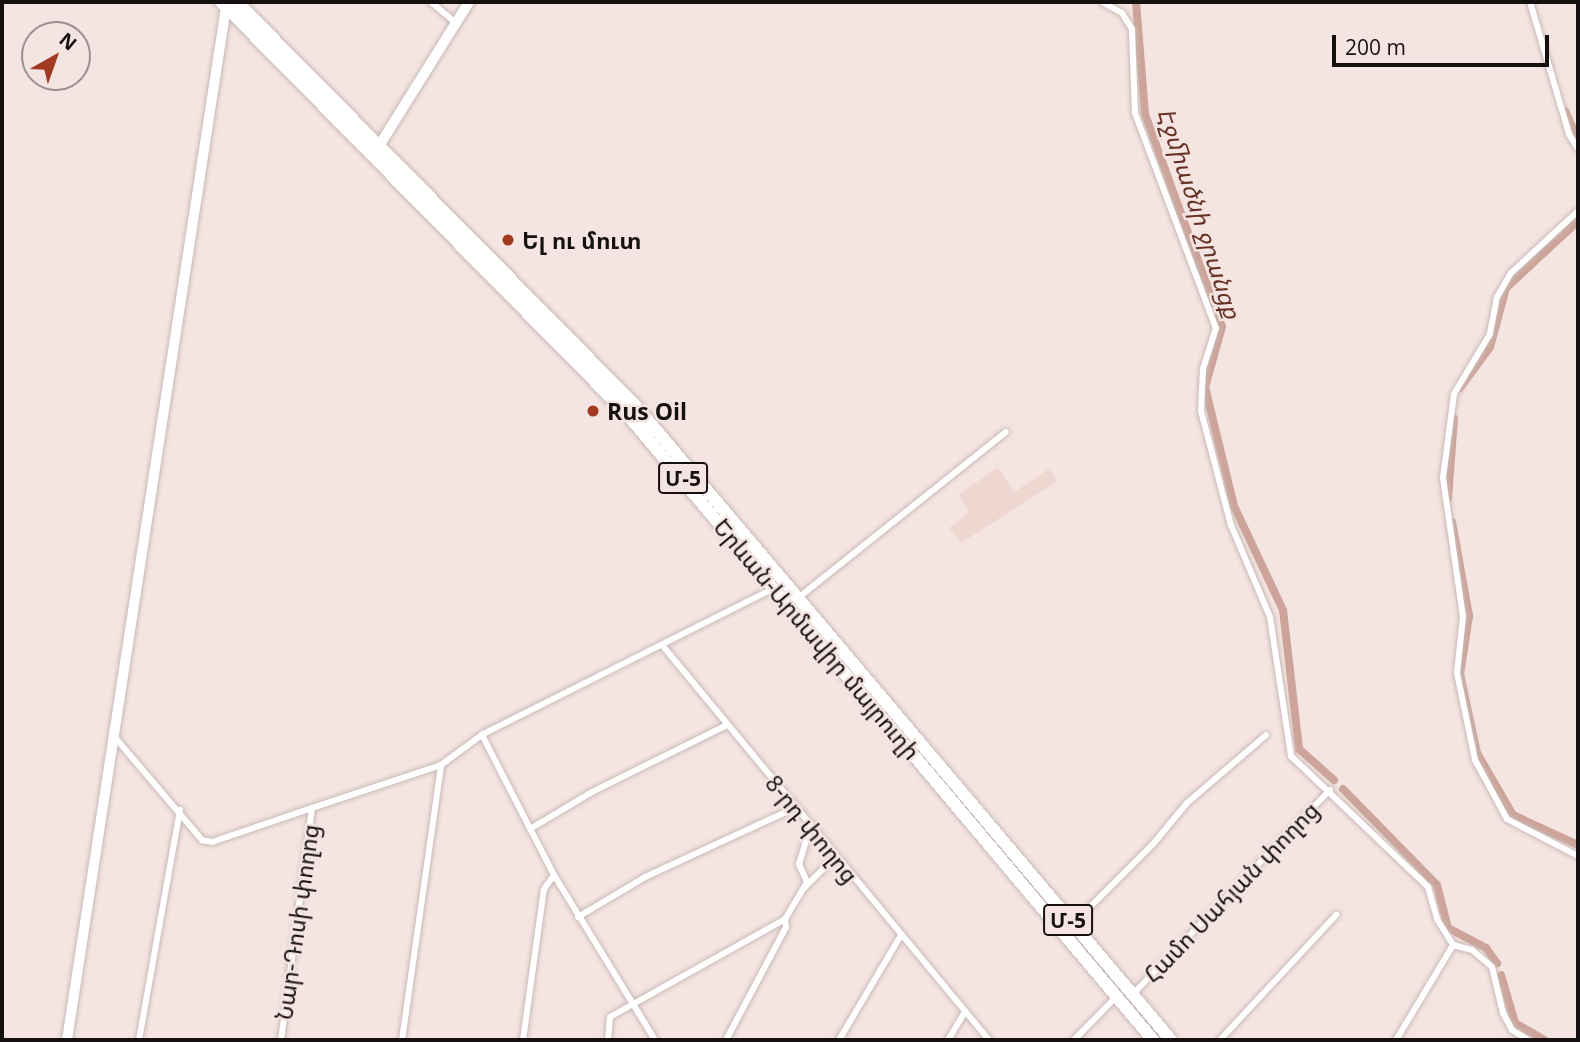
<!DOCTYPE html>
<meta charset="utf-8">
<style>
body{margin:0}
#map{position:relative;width:1580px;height:1042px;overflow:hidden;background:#f5e5e2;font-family:"Open Sans","Noto Sans Armenian",sans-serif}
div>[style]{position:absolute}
.built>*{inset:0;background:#efd7d1}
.canal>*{height:8px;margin:-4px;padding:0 4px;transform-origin:4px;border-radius:4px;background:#cda499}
.roads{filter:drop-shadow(0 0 2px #c9bab7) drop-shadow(0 0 2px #c9bab7)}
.street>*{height:6px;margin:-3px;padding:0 3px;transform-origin:3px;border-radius:3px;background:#fff}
.secondary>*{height:10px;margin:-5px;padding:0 5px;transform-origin:5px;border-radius:5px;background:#fff}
.highway>*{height:12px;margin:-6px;padding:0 6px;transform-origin:6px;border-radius:6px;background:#fff}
.dots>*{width:19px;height:19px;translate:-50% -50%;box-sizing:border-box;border:4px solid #f5e5e2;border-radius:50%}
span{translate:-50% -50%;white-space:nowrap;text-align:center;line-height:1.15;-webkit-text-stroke:5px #f5e5e2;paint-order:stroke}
.shield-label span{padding:2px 5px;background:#f5e5e2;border:2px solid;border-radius:5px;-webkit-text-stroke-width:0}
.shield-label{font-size:21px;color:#161110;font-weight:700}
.poi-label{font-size:23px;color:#161110;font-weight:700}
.left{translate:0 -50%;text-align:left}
.street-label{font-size:23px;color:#161110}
.water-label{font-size:24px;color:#663023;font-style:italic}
.frame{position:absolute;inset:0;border:4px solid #161110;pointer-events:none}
.north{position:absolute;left:21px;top:21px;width:70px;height:70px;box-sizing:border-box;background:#f5e5e2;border:2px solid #9c908e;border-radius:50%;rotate:40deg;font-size:19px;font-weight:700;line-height:28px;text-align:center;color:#161110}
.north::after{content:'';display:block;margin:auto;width:24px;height:32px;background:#a23921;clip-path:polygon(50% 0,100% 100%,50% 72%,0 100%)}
.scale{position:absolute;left:1332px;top:35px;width:217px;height:32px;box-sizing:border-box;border:4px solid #161110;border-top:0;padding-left:9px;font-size:21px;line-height:24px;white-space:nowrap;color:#161110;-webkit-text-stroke:5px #f5e5e2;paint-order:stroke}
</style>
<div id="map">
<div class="built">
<i style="clip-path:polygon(998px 467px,1014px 492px,1049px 469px,1058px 481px,961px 543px,949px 528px,970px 512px,958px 495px)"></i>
</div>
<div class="canal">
<i style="left:1136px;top:2px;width:112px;rotate:85.4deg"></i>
<i style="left:1145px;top:114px;width:226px;rotate:70.1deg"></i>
<i style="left:1222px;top:327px;width:62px;rotate:105.8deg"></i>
<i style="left:1205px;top:387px;width:122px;rotate:76.3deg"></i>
<i style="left:1234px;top:506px;width:115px;rotate:64.8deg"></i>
<i style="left:1283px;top:610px;width:140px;rotate:83.4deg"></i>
<i style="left:1299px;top:749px;width:47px;rotate:41.5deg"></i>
<i style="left:1565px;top:111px;width:32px;rotate:66deg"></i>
<i style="left:1460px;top:388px;width:51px;rotate:-53.8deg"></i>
<i style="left:1490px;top:347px;width:61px;rotate:-74.8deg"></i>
<i style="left:1506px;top:288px;width:98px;rotate:-42.9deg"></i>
<i style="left:1448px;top:499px;width:81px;rotate:-85.8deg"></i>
<i style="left:1452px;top:522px;width:96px;rotate:79.7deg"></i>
<i style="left:1469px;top:616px;width:59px;rotate:98.8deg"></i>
<i style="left:1460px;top:674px;width:81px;rotate:77.9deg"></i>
<i style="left:1477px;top:753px;width:72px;rotate:59.9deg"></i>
<i style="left:1513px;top:815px;width:72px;rotate:24.8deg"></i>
<i style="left:1343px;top:789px;width:134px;rotate:45.6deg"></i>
<i style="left:1437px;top:885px;width:44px;rotate:75.7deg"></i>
<i style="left:1448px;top:928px;width:43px;rotate:27.8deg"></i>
<i style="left:1486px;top:948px;width:19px;rotate:54deg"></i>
<i style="left:1501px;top:975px;width:50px;rotate:73.7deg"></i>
<i style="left:1515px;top:1023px;width:34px;rotate:30deg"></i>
</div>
<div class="roads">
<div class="street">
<i style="left:431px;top:2px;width:33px;rotate:40deg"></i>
<i style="left:1102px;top:2px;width:23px;rotate:29deg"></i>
<i style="left:1122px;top:13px;width:19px;rotate:58deg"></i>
<i style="left:1132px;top:29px;width:84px;rotate:88deg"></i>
<i style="left:1135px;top:113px;width:230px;rotate:69.4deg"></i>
<i style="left:1216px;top:328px;width:43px;rotate:107.6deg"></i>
<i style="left:1203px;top:369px;width:42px;rotate:92.7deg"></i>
<i style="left:1201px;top:411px;width:118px;rotate:75.3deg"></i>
<i style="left:1231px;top:525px;width:100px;rotate:67deg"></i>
<i style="left:1270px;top:617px;width:141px;rotate:81.4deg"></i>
<i style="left:1291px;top:756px;width:190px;rotate:43.7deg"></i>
<i style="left:1428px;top:887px;width:33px;rotate:74deg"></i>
<i style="left:1437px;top:919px;width:31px;rotate:58deg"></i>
<i style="left:1530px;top:2px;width:138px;rotate:73.5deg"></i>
<i style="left:1569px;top:134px;width:17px;rotate:59deg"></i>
<i style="left:1578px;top:211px;width:91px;rotate:137.2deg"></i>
<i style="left:1511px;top:273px;width:28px;rotate:120deg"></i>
<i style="left:1497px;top:297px;width:38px;rotate:101deg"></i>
<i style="left:1490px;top:334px;width:70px;rotate:121deg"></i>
<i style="left:1454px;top:394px;width:85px;rotate:97.5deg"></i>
<i style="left:1443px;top:478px;width:140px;rotate:81.8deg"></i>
<i style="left:1463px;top:617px;width:56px;rotate:96.1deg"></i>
<i style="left:1457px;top:673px;width:89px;rotate:78.3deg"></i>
<i style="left:1475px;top:760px;width:67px;rotate:61.5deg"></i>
<i style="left:1507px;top:819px;width:80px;rotate:27.5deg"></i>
<i style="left:798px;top:598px;width:266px;rotate:-38.6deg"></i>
<i style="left:662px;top:645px;width:513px;rotate:50.38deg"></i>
<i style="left:113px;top:735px;width:138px;rotate:49.7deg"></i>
<i style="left:202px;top:840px;width:10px;rotate:11deg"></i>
<i style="left:212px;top:842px;width:106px;rotate:-18.8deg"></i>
<i style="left:312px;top:808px;width:234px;rotate:97.6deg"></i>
<i style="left:482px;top:735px;width:157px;rotate:62.8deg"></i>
<i style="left:554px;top:875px;width:193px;rotate:58.5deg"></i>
<i style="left:312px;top:808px;width:136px;rotate:-18.4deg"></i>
<i style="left:530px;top:829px;width:72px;rotate:-30.8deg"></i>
<i style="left:592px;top:792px;width:151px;rotate:-26.4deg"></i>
<i style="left:804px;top:887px;width:6px;rotate:-59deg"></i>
<i style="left:807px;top:882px;width:20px;rotate:-114deg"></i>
<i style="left:799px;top:864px;width:38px;rotate:-73deg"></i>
<i style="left:578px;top:917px;width:78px;rotate:-30.8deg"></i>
<i style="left:645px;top:877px;width:164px;rotate:-24.8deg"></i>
<i style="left:1073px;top:924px;width:113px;rotate:-45deg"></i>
<i style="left:1153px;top:844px;width:53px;rotate:-50.3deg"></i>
<i style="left:1187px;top:803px;width:104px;rotate:-40.7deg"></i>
<i style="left:1453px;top:945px;width:20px;rotate:15deg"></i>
<i style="left:1472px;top:950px;width:26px;rotate:40deg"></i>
<i style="left:1492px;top:967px;width:47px;rotate:76.6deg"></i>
<i style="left:1503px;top:1013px;width:19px;rotate:62deg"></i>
<i style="left:1512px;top:1030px;width:19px;rotate:32deg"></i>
<i style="left:1132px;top:995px;width:285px;rotate:-46deg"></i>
<i style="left:139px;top:1040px;width:234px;rotate:-79.9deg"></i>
<i style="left:402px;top:1040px;width:278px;rotate:-81.9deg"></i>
<i style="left:441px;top:765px;width:52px;rotate:-36.4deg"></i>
<i style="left:483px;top:734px;width:326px;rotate:-26.6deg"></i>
<i style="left:523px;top:1040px;width:152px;rotate:-82.1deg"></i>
<i style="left:544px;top:889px;width:17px;rotate:-54deg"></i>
<i style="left:608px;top:1040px;width:23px;rotate:-85deg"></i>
<i style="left:610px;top:1017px;width:201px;rotate:-29.2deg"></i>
<i style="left:785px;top:919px;width:35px;rotate:-59deg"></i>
<i style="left:803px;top:889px;width:44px;rotate:-45deg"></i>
<i style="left:726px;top:1040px;width:128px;rotate:-62deg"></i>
<i style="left:786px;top:927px;width:8px;rotate:-97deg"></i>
<i style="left:839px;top:1040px;width:120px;rotate:-59.4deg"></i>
<i style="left:948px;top:1040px;width:33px;rotate:-59deg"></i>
<i style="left:1074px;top:1040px;width:62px;rotate:-45.7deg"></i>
<i style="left:1220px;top:1040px;width:171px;rotate:-47.1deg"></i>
<i style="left:1396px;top:1040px;width:111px;rotate:-59deg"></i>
</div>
<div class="secondary">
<i style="left:379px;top:146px;width:170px;rotate:-58deg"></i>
<i style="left:67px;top:1040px;width:1045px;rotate:-81.25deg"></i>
</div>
<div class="highway">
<i style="left:221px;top:2px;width:577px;rotate:45.42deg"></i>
<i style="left:626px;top:413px;width:819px;rotate:49.95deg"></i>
<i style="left:237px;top:2px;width:566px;rotate:45.36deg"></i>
<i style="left:635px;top:405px;width:831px;rotate:49.83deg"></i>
</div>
</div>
<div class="dots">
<i style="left:508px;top:240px;background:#a23921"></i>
<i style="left:593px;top:411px;background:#a23921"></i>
</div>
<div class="shield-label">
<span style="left:683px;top:478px">Մ-5</span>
<span style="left:1068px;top:920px">Մ-5</span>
</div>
<div class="poi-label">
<span class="left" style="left:522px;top:240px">Ել ու մուտ</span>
<span class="left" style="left:607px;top:411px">Rus Oil</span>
</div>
<div class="street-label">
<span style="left:817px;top:639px;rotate:50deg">Երևան-Արմավիր մայրուղի</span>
<span style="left:812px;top:829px;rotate:51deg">8-րդ փողոց</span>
<span style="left:1231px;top:892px;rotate:-46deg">Համո Սահյան փողոց</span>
<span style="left:297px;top:922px;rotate:-82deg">Նար-Դոսի փողոց</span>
</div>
<div class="water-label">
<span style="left:1200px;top:213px;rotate:72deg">Էջմիածնի ջրանցք</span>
</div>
<div class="frame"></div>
<div class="north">N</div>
<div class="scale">200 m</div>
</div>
